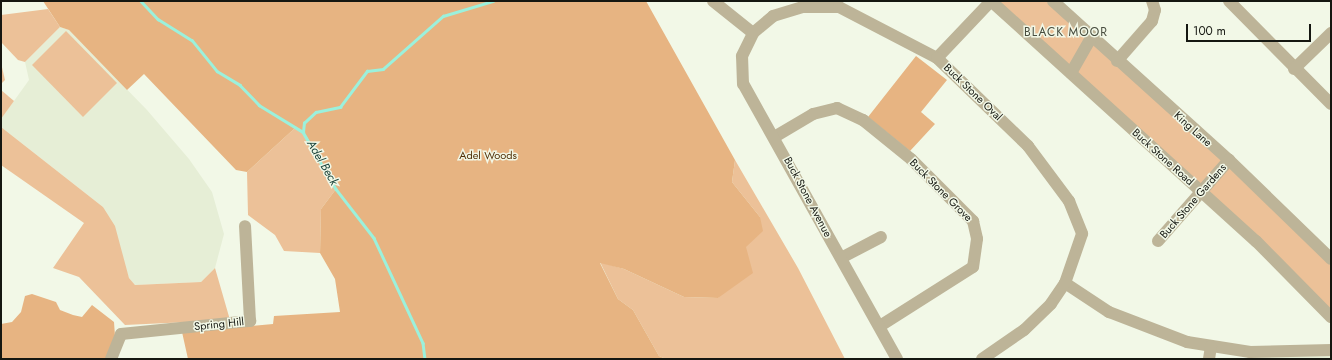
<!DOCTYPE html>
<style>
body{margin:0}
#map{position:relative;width:1332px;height:360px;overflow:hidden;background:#f2f8e7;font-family:Jost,sans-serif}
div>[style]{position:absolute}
.built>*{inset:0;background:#e6eed6}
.green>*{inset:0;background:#ecc198}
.forest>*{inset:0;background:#e7b482}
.stream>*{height:2.5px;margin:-1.25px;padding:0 1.25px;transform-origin:1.25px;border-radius:1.25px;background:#9bf1dc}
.minor>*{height:12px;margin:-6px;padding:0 6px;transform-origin:6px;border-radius:6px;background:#bdb498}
span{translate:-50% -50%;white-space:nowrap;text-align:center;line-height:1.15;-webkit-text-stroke:3px #f2f8e7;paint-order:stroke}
.street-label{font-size:11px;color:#151711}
.park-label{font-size:11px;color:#523108}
.neighbourhood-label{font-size:12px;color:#484d3f;letter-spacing:1px}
.water-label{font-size:12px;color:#1c443b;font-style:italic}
.frame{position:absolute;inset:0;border:2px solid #151711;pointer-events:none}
.scale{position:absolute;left:1186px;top:24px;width:125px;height:18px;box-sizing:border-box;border:2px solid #151711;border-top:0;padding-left:5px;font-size:12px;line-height:14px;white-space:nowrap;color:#151711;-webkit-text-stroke:3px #f2f8e7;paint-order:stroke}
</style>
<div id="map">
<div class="built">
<i style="clip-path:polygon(60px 27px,69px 30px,147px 110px,189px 159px,212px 192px,224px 234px,215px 268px,201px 282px,135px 285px,129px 278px,103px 207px,1px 127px,1px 119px,29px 80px,25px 62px)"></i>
<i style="clip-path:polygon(1250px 352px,1331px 352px,1331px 359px,1250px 359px)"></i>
</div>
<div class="green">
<i style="clip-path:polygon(991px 1px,1053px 1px,1331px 259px,1331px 317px)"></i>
<i style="clip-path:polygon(48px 9px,60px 27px,25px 62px,18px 60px,1px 42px,1px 15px)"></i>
<i style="clip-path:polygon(66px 31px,117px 83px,83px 117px,32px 65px)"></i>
<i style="clip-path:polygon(1px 63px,5px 80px,1px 84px)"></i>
<i style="clip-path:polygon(1px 90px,14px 101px,1px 119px)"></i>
<i style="clip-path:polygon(1px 127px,103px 207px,115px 226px,129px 278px,135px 285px,201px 282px,215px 268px,230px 320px,125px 325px,79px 277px,53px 268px,84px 223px,1px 165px)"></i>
<i style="clip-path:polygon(295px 128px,303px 132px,336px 189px,321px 209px,320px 253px,284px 251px,275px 235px,248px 215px,247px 172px)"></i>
<i style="clip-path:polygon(735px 160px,798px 268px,845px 359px,666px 359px,659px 356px,633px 310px,618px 299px,600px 262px,624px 269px,684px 297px,718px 298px,760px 217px,732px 182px)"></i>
</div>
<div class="forest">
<i style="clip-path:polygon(43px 1px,646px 1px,735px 160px,732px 182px,760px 217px,763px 231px,746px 247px,753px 273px,718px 298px,684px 297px,624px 269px,600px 263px,618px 299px,633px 310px,659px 356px,666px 359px,188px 359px,182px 332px,273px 324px,274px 316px,340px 312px,335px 279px,320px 253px,321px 209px,336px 189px,304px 132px,295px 128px,247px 172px,236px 170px,144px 74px,127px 90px,69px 30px,60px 27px)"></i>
<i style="clip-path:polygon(916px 56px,947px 80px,921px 112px,935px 124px,910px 151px,868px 117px)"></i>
<i style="clip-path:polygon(32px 294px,56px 302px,60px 310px,73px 315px,82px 317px,92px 305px,114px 322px,115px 336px,106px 359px,1px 359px,1px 324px,12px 322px,21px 312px,25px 296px)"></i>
</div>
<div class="stream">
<i style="left:141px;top:1px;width:25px;rotate:47deg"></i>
<i style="left:158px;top:19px;width:40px;rotate:32deg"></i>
<i style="left:192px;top:40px;width:40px;rotate:51deg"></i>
<i style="left:217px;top:71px;width:27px;rotate:31deg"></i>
<i style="left:240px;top:85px;width:28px;rotate:46deg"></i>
<i style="left:259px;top:105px;width:52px;rotate:31.5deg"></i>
<i style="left:303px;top:132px;width:66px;rotate:59.9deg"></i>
<i style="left:336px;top:189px;width:62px;rotate:52.2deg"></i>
<i style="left:374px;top:238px;width:116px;rotate:65deg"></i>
<i style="left:423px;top:343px;width:16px;rotate:83deg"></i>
<i style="left:303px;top:132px;width:9px;rotate:-84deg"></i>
<i style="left:304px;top:123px;width:16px;rotate:-43deg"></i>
<i style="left:316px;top:112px;width:25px;rotate:-12deg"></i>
<i style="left:340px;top:107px;width:45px;rotate:-53.1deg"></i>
<i style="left:367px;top:71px;width:16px;rotate:-7deg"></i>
<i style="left:383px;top:69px;width:80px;rotate:-41.5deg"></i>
<i style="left:443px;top:16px;width:52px;rotate:-16.7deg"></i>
</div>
<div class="minor">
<i style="left:713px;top:1px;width:51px;rotate:38.7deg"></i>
<i style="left:991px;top:1px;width:358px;rotate:42.2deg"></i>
<i style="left:1256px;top:241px;width:107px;rotate:45.4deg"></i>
<i style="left:1053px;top:1px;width:237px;rotate:42.1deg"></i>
<i style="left:1229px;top:160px;width:142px;rotate:44.1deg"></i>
<i style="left:1229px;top:1px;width:145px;rotate:45.3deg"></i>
<i style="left:937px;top:58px;width:79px;rotate:-46.5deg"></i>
<i style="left:1117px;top:61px;width:53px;rotate:-48.8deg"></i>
<i style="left:1152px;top:21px;width:11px;rotate:-75deg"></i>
<i style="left:1155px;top:10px;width:9px;rotate:-108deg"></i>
<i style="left:1294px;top:69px;width:52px;rotate:-44.2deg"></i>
<i style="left:1071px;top:73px;width:40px;rotate:-60.3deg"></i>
<i style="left:776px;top:136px;width:43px;rotate:-30.7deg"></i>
<i style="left:813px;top:114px;width:25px;rotate:-14deg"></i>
<i style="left:837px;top:108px;width:29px;rotate:25deg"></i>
<i style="left:863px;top:120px;width:62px;rotate:39.1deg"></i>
<i style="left:911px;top:159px;width:88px;rotate:45deg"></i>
<i style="left:973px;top:221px;width:18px;rotate:77deg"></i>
<i style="left:977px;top:239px;width:28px;rotate:98deg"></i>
<i style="left:973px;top:267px;width:110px;rotate:147.6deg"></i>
<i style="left:1158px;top:241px;width:108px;rotate:-48.8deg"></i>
<i style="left:841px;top:258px;width:45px;rotate:-27.7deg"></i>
<i style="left:1065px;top:283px;width:53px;rotate:33.4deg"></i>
<i style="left:1109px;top:312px;width:84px;rotate:21deg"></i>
<i style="left:1187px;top:342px;width:64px;rotate:9deg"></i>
<i style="left:1250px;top:352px;width:81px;rotate:-1.4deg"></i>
<i style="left:111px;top:359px;width:27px;rotate:-68deg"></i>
<i style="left:121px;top:334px;width:130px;rotate:-5.8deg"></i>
<i style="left:250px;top:321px;width:95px;rotate:-93deg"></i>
<i style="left:897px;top:359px;width:315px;rotate:-119.2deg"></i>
<i style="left:743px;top:84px;width:28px;rotate:-92deg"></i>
<i style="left:742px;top:56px;width:25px;rotate:-64deg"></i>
<i style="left:753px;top:33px;width:26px;rotate:-40deg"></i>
<i style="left:773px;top:16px;width:31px;rotate:-17deg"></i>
<i style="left:803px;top:7px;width:36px"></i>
<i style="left:839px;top:7px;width:110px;rotate:27.5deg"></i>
<i style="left:937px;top:58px;width:127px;rotate:44deg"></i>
<i style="left:1028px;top:146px;width:69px;rotate:53.3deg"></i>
<i style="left:1069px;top:201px;width:35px;rotate:68deg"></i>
<i style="left:1082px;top:234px;width:52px;rotate:109.1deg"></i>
<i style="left:1065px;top:283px;width:25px;rotate:124deg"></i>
<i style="left:1051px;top:304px;width:37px;rotate:136deg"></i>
<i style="left:1024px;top:330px;width:51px;rotate:145.4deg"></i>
<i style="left:1209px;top:359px;width:13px;rotate:-81deg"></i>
</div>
<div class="street-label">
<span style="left:973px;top:92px;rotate:44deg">Buck Stone Oval</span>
<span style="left:1193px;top:129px;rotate:42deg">King Lane</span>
<span style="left:1163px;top:157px;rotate:42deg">Buck Stone Road</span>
<span style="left:941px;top:190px;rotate:45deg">Buck Stone Grove</span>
<span style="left:808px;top:197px;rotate:62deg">Buck Stone Avenue</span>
<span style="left:1193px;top:201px;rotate:-49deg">Buck Stone Gardens</span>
<span style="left:219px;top:324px;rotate:-6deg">Spring Hill</span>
</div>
<div class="park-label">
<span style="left:488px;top:155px">Adel Woods</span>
</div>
<div class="neighbourhood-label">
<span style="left:1066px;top:33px">BLACK MOOR</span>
</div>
<div class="water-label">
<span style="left:322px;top:163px;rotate:60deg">Adel Beck</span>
</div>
<div class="frame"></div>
<div class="scale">100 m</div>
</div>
